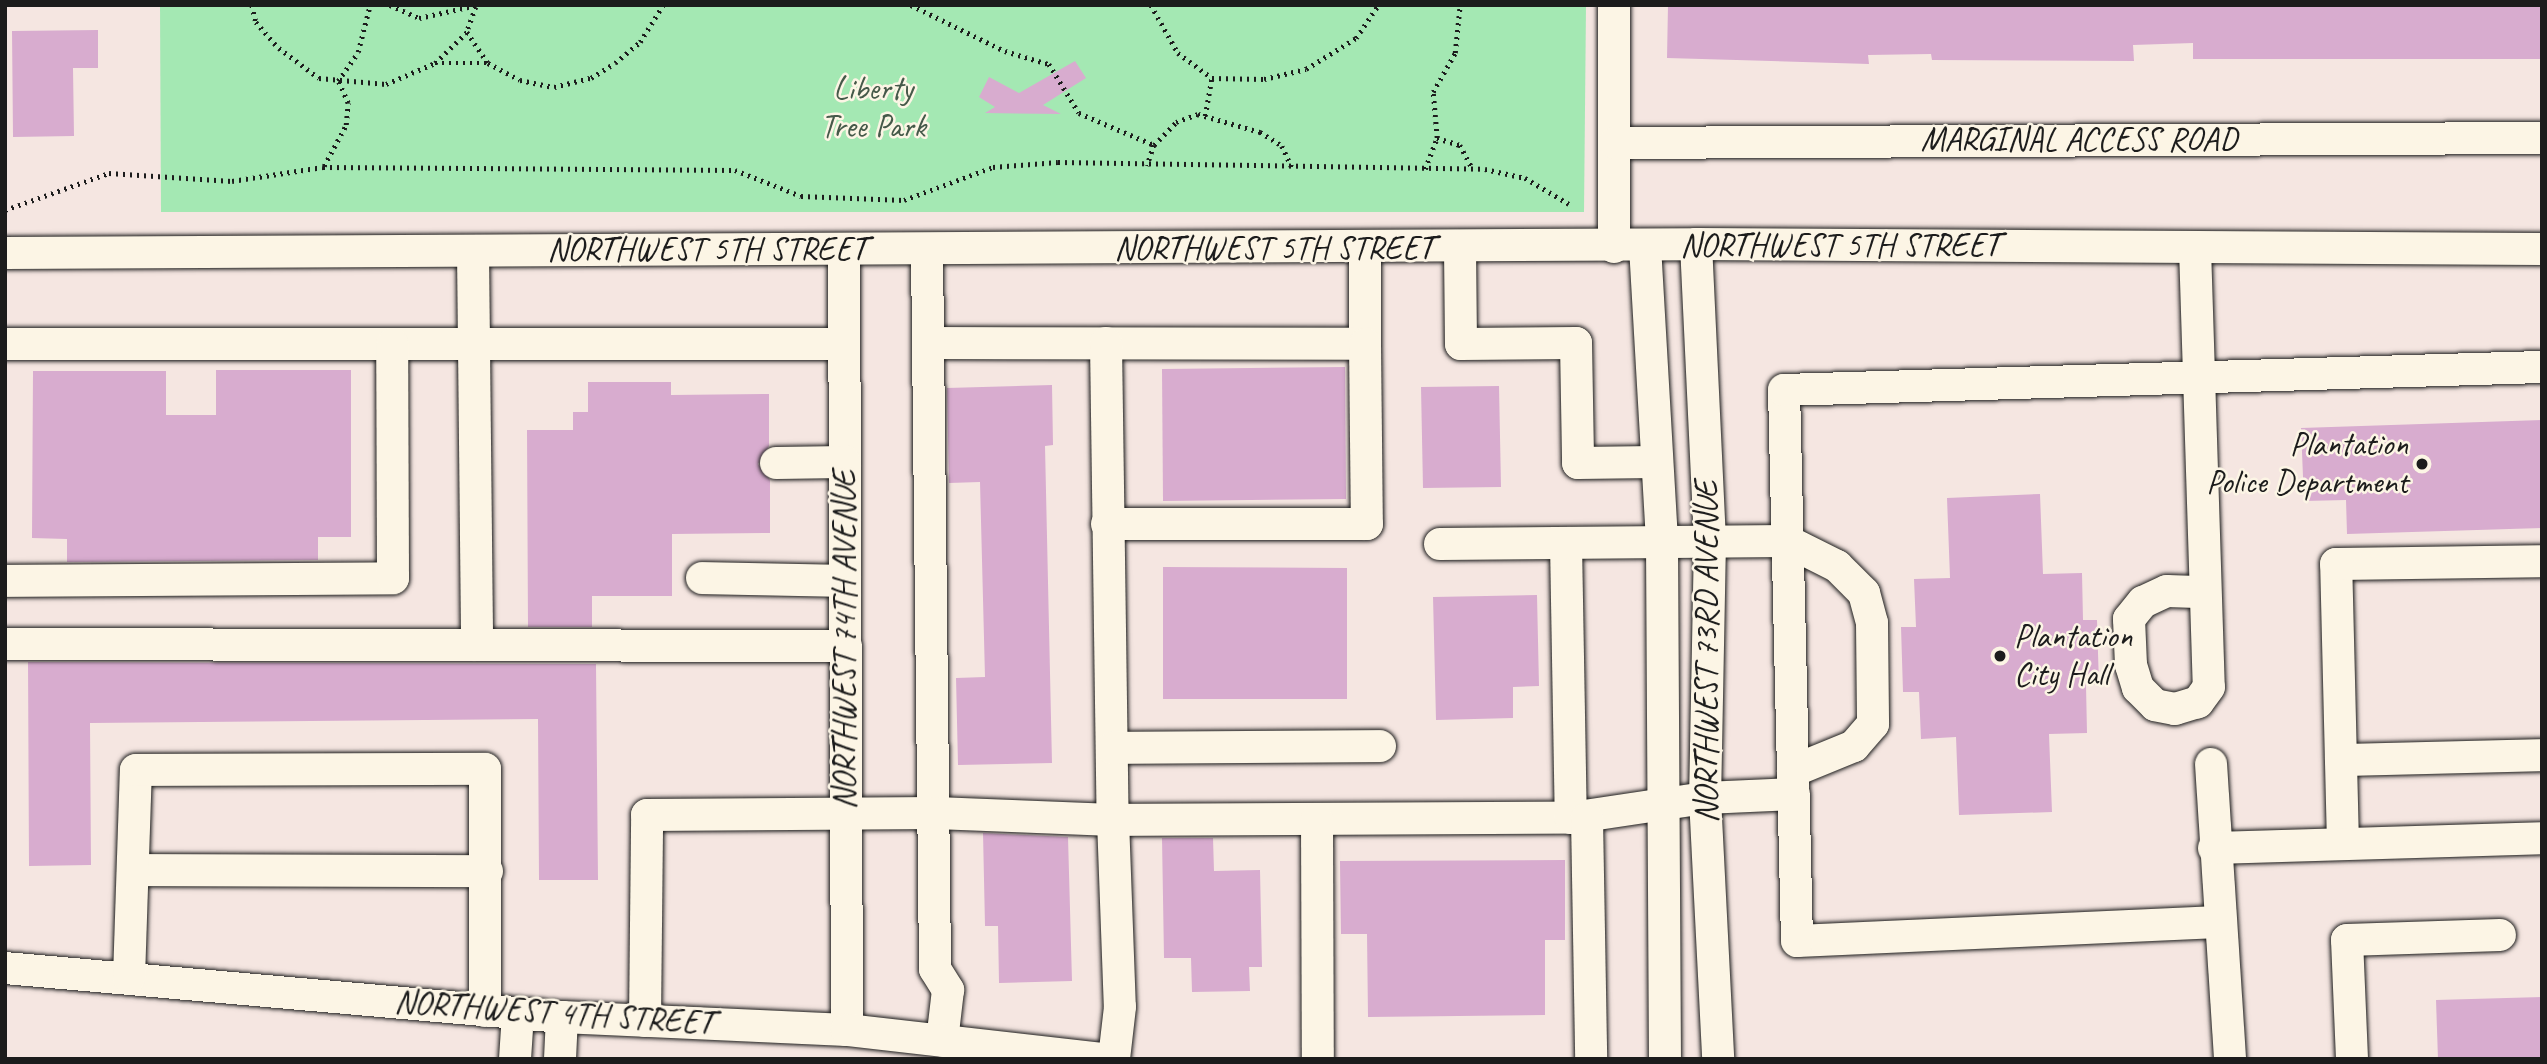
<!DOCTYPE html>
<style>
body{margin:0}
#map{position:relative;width:2547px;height:1064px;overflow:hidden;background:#f5e6e1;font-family:Caveat,sans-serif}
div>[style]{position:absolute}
.green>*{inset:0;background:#a4e8b3}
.building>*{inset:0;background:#d8accf}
.path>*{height:4.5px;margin-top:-2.25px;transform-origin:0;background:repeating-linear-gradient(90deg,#1c1c1c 0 2px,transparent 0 7px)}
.roads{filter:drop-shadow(0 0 2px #1c1c1c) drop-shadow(0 0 2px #1c1c1c)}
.minor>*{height:32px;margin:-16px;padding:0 16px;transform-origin:16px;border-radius:16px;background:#fcf5e5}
.dots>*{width:19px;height:19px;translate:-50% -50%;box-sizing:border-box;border:4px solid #fcf5e5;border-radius:50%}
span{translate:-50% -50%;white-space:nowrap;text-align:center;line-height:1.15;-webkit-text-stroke:5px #fcf5e5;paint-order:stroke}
.park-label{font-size:33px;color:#455949}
.street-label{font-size:33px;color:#1c1c1c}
.poi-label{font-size:33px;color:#1c1c1c}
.right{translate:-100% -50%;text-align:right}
.left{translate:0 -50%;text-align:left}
.frame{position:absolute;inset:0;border:7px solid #1c1c1c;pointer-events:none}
</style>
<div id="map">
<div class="green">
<i style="clip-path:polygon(160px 5px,1586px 5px,1584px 212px,161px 212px)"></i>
</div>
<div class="building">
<i style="clip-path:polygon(1668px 5px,2540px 5px,2542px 59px,2193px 59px,2193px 43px,2133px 45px,2134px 61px,1932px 60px,1931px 54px,1868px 55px,1869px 64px,1667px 58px)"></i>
<i style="clip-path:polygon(98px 30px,98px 68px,73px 68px,74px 136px,13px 137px,12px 31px)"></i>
<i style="clip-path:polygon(1075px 61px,1086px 78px,1043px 105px,1061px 114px,985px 113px,995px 107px,979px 97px,989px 77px,1019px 93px)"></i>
<i style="clip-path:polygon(1345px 367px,1346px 499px,1163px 501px,1162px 369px)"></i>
<i style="clip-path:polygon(216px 370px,351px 370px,351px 537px,318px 537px,318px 560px,67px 562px,67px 539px,32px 538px,33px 371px,166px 371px,166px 415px,216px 415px)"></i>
<i style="clip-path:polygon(588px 382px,671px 382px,671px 395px,769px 394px,769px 446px,758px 464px,770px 480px,770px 533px,672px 534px,672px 596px,592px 596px,592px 627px,528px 627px,527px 430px,573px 430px,573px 412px,588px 412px)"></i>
<i style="clip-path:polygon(1052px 385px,1053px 445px,1045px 446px,1052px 763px,958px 765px,956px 678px,985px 677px,980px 482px,949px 483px,947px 388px)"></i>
<i style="clip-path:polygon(1499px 386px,1501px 487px,1423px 488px,1421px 387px)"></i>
<i style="clip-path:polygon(2542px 420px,2542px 528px,2347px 534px,2346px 500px,2304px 501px,2301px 428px)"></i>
<i style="clip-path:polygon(2040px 494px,2043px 574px,2082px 573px,2083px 620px,2097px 620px,2099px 685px,2086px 685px,2087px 733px,2049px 734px,2052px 812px,1959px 815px,1956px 737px,1921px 739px,1919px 692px,1903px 692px,1901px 627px,1916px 627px,1914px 579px,1950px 578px,1947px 498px)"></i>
<i style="clip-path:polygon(1163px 567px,1347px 568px,1347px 699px,1163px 699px)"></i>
<i style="clip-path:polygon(1537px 595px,1539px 686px,1513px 687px,1513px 718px,1436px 720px,1433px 597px)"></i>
<i style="clip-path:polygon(28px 662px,596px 664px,598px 880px,539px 880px,538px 719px,90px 723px,91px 865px,29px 866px)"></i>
<i style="clip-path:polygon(983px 833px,1068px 837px,1072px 981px,999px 983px,998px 926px,985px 926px)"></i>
<i style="clip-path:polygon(1162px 838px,1213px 838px,1214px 871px,1260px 870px,1262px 967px,1249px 967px,1250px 991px,1192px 992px,1191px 958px,1164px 958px)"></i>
<i style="clip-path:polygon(1565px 860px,1565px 940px,1545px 940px,1545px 1015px,1368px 1017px,1367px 934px,1341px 934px,1340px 861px)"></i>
<i style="clip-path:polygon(2542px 997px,2542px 1059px,2438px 1059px,2436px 1000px)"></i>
</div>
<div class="path">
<i style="left:252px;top:5px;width:17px;rotate:77deg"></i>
<i style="left:256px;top:22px;width:35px;rotate:49deg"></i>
<i style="left:279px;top:48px;width:50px;rotate:36.9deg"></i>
<i style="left:319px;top:78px;width:67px;rotate:5.1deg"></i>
<i style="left:386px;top:84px;width:53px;rotate:-23.2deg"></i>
<i style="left:435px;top:63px;width:53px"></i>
<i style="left:488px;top:63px;width:36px;rotate:28deg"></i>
<i style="left:520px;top:80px;width:35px;rotate:12deg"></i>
<i style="left:554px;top:87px;width:38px;rotate:-14deg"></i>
<i style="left:591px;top:78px;width:28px;rotate:-32deg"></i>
<i style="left:615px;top:63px;width:33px;rotate:-40deg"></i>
<i style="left:640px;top:42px;width:44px;rotate:-58.1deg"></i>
<i style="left:390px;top:5px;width:32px;rotate:24deg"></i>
<i style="left:419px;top:18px;width:59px;rotate:-12.6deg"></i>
<i style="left:911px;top:5px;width:105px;rotate:26.1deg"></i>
<i style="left:1005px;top:51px;width:46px;rotate:16.5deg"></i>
<i style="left:1049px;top:64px;width:57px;rotate:58.5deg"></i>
<i style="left:1079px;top:113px;width:82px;rotate:23.1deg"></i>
<i style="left:1154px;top:145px;width:22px;rotate:108deg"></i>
<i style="left:1151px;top:5px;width:55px;rotate:60.6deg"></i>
<i style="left:1178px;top:53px;width:42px;rotate:36.3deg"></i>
<i style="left:1212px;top:78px;width:52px;rotate:1.1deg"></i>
<i style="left:1264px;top:79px;width:43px;rotate:-13.4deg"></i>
<i style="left:1306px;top:69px;width:59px;rotate:-31.8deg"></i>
<i style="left:1356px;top:38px;width:40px;rotate:-56deg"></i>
<i style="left:476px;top:7px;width:27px;rotate:110deg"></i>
<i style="left:467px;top:32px;width:37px;rotate:56deg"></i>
<i style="left:435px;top:63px;width:45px;rotate:-44.1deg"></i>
<i style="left:1205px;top:116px;width:39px;rotate:-80deg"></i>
<i style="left:1437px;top:138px;width:24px;rotate:17deg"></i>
<i style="left:1460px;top:145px;width:27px;rotate:62deg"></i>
<i style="left:1154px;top:145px;width:32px;rotate:-46deg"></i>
<i style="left:1176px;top:122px;width:23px;rotate:-20deg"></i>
<i style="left:1198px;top:114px;width:65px;rotate:16.2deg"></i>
<i style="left:1260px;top:132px;width:26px;rotate:32deg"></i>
<i style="left:1282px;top:146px;width:26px;rotate:65deg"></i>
<i style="left:324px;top:166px;width:47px;rotate:-61.8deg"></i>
<i style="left:346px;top:125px;width:22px;rotate:-85deg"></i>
<i style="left:348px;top:103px;width:24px;rotate:-114deg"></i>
<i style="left:338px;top:81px;width:35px;rotate:-55deg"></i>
<i style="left:358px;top:52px;width:49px;rotate:-75.7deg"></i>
<i style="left:1425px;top:169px;width:33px;rotate:-69deg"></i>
<i style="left:1437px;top:138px;width:46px;rotate:-95deg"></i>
<i style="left:1433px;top:92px;width:45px;rotate:-60.6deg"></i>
<i style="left:1455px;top:53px;width:48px;rotate:-84.1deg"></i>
<i style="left:5px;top:210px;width:110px;rotate:-19.6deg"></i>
<i style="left:109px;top:173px;width:123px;rotate:3.7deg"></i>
<i style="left:232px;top:181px;width:92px;rotate:-8.7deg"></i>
<i style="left:323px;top:167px;width:412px;rotate:0.4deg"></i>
<i style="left:735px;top:170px;width:71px;rotate:21.5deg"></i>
<i style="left:801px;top:196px;width:103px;rotate:2.2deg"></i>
<i style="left:904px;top:200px;width:95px;rotate:-20.3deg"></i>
<i style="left:993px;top:167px;width:65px;rotate:-4.4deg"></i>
<i style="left:1058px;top:162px;width:427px;rotate:0.9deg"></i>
<i style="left:1485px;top:169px;width:41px;rotate:12.7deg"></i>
<i style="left:1525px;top:178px;width:51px;rotate:30.6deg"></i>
</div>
<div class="roads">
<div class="minor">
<i style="left:1614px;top:5px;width:242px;rotate:90deg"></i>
<i style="left:1615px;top:143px;width:927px;rotate:-0.31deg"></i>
<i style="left:1696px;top:244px;width:297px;rotate:87.3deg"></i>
<i style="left:1710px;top:541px;width:257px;rotate:91.1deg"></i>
<i style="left:1705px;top:798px;width:261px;rotate:87.1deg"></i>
<i style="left:1645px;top:246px;width:296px;rotate:86.7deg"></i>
<i style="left:1662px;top:542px;width:517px;rotate:89.67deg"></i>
<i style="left:1365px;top:248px;width:96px;rotate:90deg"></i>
<i style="left:1460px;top:248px;width:96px;rotate:89.4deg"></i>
<i style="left:1461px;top:344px;width:115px;rotate:-0.5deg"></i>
<i style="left:1576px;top:343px;width:120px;rotate:89deg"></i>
<i style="left:1578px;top:463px;width:77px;rotate:-0.7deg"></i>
<i style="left:2195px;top:248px;width:439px;rotate:88.2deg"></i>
<i style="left:2209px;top:687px;width:19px;rotate:126deg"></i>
<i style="left:2198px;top:702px;width:24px;rotate:163deg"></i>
<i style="left:2175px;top:709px;width:20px;rotate:-169deg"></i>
<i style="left:2155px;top:705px;width:24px;rotate:-135deg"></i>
<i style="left:2138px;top:688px;width:24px;rotate:-107deg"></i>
<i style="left:2131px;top:665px;width:46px;rotate:-92.5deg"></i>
<i style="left:2129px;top:619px;width:22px;rotate:-51deg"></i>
<i style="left:2143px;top:602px;width:26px;rotate:-25deg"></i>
<i style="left:2167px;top:591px;width:38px;rotate:2deg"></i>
<i style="left:844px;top:250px;width:780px;rotate:89.78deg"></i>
<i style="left:927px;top:250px;width:719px;rotate:89.36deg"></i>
<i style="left:935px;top:969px;width:25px;rotate:58deg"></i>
<i style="left:948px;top:990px;width:51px;rotate:96.7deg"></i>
<i style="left:473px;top:251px;width:394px;rotate:89.4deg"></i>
<i style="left:5px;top:253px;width:1691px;rotate:-0.3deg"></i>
<i style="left:1696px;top:244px;width:846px;rotate:0.34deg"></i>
<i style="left:928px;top:343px;width:437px;rotate:0.1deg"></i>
<i style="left:1365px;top:344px;width:180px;rotate:89.4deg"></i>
<i style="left:1367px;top:524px;width:260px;rotate:180deg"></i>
<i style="left:1106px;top:343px;width:477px;rotate:89.2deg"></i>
<i style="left:1113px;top:820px;width:458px;rotate:-0.3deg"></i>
<i style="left:5px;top:344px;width:839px"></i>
<i style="left:776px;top:463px;width:69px;rotate:-0.8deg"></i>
<i style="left:1566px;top:543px;width:275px;rotate:89deg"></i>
<i style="left:1571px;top:818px;width:135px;rotate:-8.5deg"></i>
<i style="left:1705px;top:798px;width:89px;rotate:-2.6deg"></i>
<i style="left:1440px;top:544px;width:347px;rotate:-0.5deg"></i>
<i style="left:1787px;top:541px;width:56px;rotate:26.6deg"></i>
<i style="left:1837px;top:566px;width:38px;rotate:45deg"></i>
<i style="left:1864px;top:593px;width:31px;rotate:75deg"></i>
<i style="left:1872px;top:623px;width:101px;rotate:89.4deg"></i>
<i style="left:1873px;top:724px;width:29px;rotate:131deg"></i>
<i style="left:1854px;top:746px;width:66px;rotate:157.7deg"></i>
<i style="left:702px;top:578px;width:143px;rotate:1.2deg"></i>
<i style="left:5px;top:581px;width:388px;rotate:-0.4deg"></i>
<i style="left:393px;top:578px;width:234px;rotate:-90.2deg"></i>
<i style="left:5px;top:644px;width:841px;rotate:0.14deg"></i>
<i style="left:1112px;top:748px;width:268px;rotate:-0.4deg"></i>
<i style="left:2341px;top:760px;width:201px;rotate:-1.4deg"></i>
<i style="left:2211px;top:764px;width:296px;rotate:86.3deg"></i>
<i style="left:1587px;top:818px;width:241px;rotate:89deg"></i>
<i style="left:1317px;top:819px;width:240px;rotate:89.8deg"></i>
<i style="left:2343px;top:844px;width:280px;rotate:-91.4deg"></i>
<i style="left:2336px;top:564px;width:206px;rotate:-0.8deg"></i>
<i style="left:2214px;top:848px;width:328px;rotate:-1.7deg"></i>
<i style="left:134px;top:870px;width:353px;rotate:0.2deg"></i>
<i style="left:2218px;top:922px;width:421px;rotate:177.4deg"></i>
<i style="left:1797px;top:941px;width:551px;rotate:-91.35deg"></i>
<i style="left:1784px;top:390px;width:758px;rotate:-1.74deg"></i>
<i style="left:5px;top:968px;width:559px;rotate:5.03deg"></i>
<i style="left:562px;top:1017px;width:285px;rotate:2.6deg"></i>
<i style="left:847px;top:1030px;width:258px;rotate:6.5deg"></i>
<i style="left:129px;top:978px;width:208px;rotate:-88.1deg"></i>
<i style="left:136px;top:770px;width:349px;rotate:-0.2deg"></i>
<i style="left:485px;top:769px;width:242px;rotate:90deg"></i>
<i style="left:645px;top:1021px;width:206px;rotate:-89.4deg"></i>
<i style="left:647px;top:815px;width:289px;rotate:-0.4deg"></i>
<i style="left:936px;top:813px;width:177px;rotate:2.3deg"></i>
<i style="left:1113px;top:820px;width:187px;rotate:87.9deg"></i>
<i style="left:1120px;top:1007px;width:52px;rotate:96.6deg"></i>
<i style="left:515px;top:1059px;width:45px;rotate:-86.2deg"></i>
<i style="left:560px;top:1059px;width:42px;rotate:-87.3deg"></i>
<i style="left:2352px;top:1059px;width:119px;rotate:-92.4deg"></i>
<i style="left:2347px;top:940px;width:153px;rotate:-1.9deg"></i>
</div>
</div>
<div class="dots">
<i style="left:2422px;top:464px;background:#1c1c1c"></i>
<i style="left:2000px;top:656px;background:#1c1c1c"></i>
</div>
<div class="park-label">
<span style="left:873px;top:108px">Liberty<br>Tree Park</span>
</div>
<div class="street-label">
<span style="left:2079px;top:140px">MARGINAL ACCESS ROAD</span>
<span style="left:1840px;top:246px">NORTHWEST 5TH STREET</span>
<span style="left:1274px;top:249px">NORTHWEST 5TH STREET</span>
<span style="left:707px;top:250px">NORTHWEST 5TH STREET</span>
<span style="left:845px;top:640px;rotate:-90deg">NORTHWEST 74TH AVENUE</span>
<span style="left:1707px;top:652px;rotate:-90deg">NORTHWEST 73RD AVENUE</span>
<span style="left:554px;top:1013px;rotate:4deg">NORTHWEST 4TH STREET</span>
</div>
<div class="poi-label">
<span class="right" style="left:2408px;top:464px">Plantation<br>Police Department</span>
<span class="left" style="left:2014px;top:656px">Plantation<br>City Hall</span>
</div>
<div class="frame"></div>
</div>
